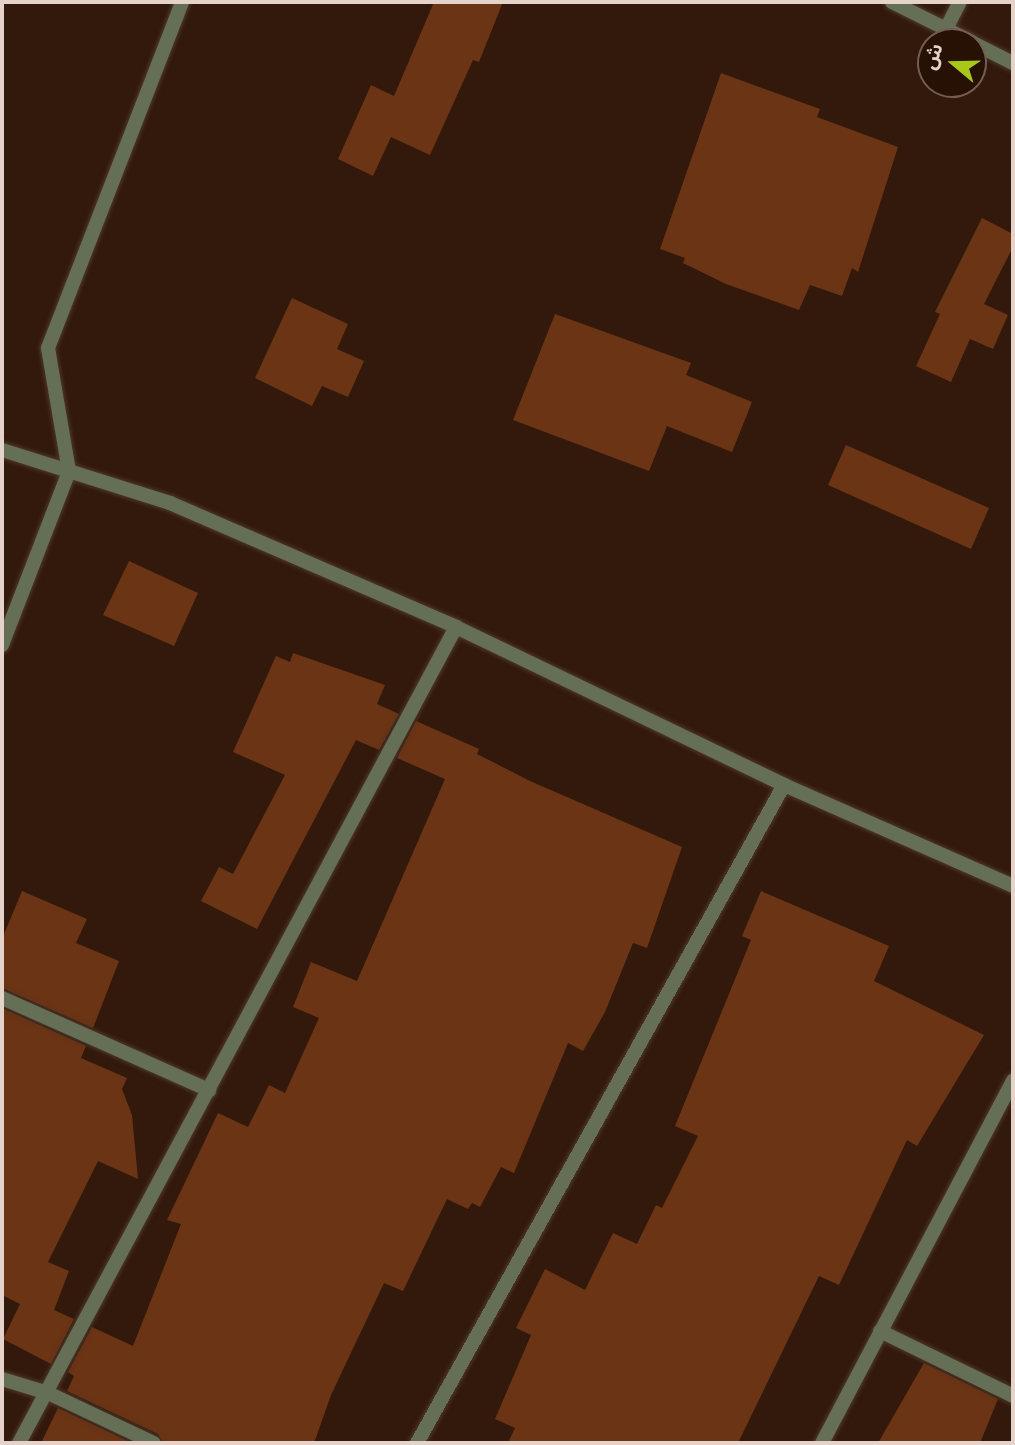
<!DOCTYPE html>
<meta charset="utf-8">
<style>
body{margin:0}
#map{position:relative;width:1015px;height:1445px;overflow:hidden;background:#32190c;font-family:"Source Sans 3","Noto Sans Arabic",sans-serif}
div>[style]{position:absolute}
.building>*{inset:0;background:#6b3414}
.roads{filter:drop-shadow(0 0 2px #4f372b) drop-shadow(0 0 2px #4f372b)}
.minor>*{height:14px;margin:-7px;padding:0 7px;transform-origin:7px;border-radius:7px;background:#646f56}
span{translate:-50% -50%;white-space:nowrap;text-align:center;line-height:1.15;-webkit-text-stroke:5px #271004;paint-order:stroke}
.frame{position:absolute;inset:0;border:4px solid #e5d3cb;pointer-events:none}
.north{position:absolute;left:917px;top:28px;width:70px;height:70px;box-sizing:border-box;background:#271004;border:2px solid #735e54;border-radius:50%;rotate:289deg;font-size:19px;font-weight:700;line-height:28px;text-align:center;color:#e5d3cb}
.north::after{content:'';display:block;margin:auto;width:24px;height:32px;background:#a9c71b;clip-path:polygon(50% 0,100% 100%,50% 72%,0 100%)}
</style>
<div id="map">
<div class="building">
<i style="clip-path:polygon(434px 2px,503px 2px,479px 62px,473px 60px,430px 155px,391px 137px,373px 176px,338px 159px,371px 85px,394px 96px)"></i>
<i style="clip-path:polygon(721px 73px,820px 109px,817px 117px,898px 147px,858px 272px,852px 268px,842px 296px,810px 285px,799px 310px,726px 284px,683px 263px,685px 258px,660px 249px)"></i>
<i style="clip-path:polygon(982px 218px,1013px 234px,1013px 247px,984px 304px,1008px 315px,993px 349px,970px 339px,951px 382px,916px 366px,940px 314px,935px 312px)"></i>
<i style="clip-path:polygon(292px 298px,348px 324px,337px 349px,364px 361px,348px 397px,322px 386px,312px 406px,255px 378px)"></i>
<i style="clip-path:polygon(555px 314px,691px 363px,686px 375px,752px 402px,732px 452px,667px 426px,649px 471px,513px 420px)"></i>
<i style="clip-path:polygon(846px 445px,989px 508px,971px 549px,828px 485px)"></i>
<i style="clip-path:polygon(129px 561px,198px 593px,174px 646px,103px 615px)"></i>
<i style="clip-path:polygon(293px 653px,385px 685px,377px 704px,399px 714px,379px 750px,356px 740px,257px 929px,201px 901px,219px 867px,233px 874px,285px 775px,233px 752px,276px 656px,290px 662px)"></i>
<i style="clip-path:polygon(416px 721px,479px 749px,477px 754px,530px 781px,682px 847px,647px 948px,633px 943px,605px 1012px,583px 1051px,568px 1043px,514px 1173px,501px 1167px,480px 1207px,472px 1203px,468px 1209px,447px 1199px,403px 1291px,384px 1283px,331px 1395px,314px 1443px,163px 1443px,158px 1434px,67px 1391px,74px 1376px,68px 1372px,92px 1327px,133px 1346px,181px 1224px,167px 1220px,218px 1113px,248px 1127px,269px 1085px,285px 1093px,319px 1018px,293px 1007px,311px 962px,357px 981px,445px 779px,397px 758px)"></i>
<i style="clip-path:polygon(22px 891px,87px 919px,76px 943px,119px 961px,93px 1028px,2px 988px,2px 939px)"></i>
<i style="clip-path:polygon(761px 891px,889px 946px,874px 981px,984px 1035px,917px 1146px,907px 1140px,839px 1285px,819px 1276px,738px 1443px,508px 1443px,515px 1428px,495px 1419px,531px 1335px,516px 1328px,545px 1269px,585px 1290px,613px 1233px,637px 1244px,656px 1205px,662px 1208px,698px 1136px,675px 1126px,751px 940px,742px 936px)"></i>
<i style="clip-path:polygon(2px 1008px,86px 1046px,81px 1058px,127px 1078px,122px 1089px,132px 1115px,138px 1179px,98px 1161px,48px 1262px,69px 1271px,54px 1310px,74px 1319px,51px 1364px,3px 1339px,20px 1304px,2px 1295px)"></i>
<i style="clip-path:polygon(924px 1363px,998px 1399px,980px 1443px,878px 1443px)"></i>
<i style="clip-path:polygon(58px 1408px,132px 1443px,41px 1443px)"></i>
</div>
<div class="roads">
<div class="minor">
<i style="left:892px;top:2px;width:89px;rotate:26.6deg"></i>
<i style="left:946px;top:29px;width:30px;rotate:-63deg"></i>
<i style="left:973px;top:43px;width:45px;rotate:26.6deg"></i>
<i style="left:2px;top:450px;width:176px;rotate:17.5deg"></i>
<i style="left:170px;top:503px;width:312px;rotate:23.4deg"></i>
<i style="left:456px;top:627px;width:364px;rotate:25.7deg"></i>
<i style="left:784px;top:785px;width:250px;rotate:23.8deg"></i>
<i style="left:2px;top:645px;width:186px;rotate:-68.9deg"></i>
<i style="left:69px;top:471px;width:125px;rotate:-99.7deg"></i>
<i style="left:48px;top:348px;width:371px;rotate:-68.8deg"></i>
<i style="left:2px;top:998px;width:227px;rotate:24deg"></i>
<i style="left:880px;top:1331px;width:148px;rotate:26deg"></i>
<i style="left:2px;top:1379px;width:48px;rotate:16.9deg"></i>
<i style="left:48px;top:1393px;width:117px;rotate:25.3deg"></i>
<i style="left:19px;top:1443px;width:926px;rotate:-61.83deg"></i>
<i style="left:417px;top:1443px;width:753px;rotate:-60.85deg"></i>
<i style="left:822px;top:1443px;width:410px;rotate:-62.2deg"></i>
</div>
</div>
<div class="frame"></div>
<div class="north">ش</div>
</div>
